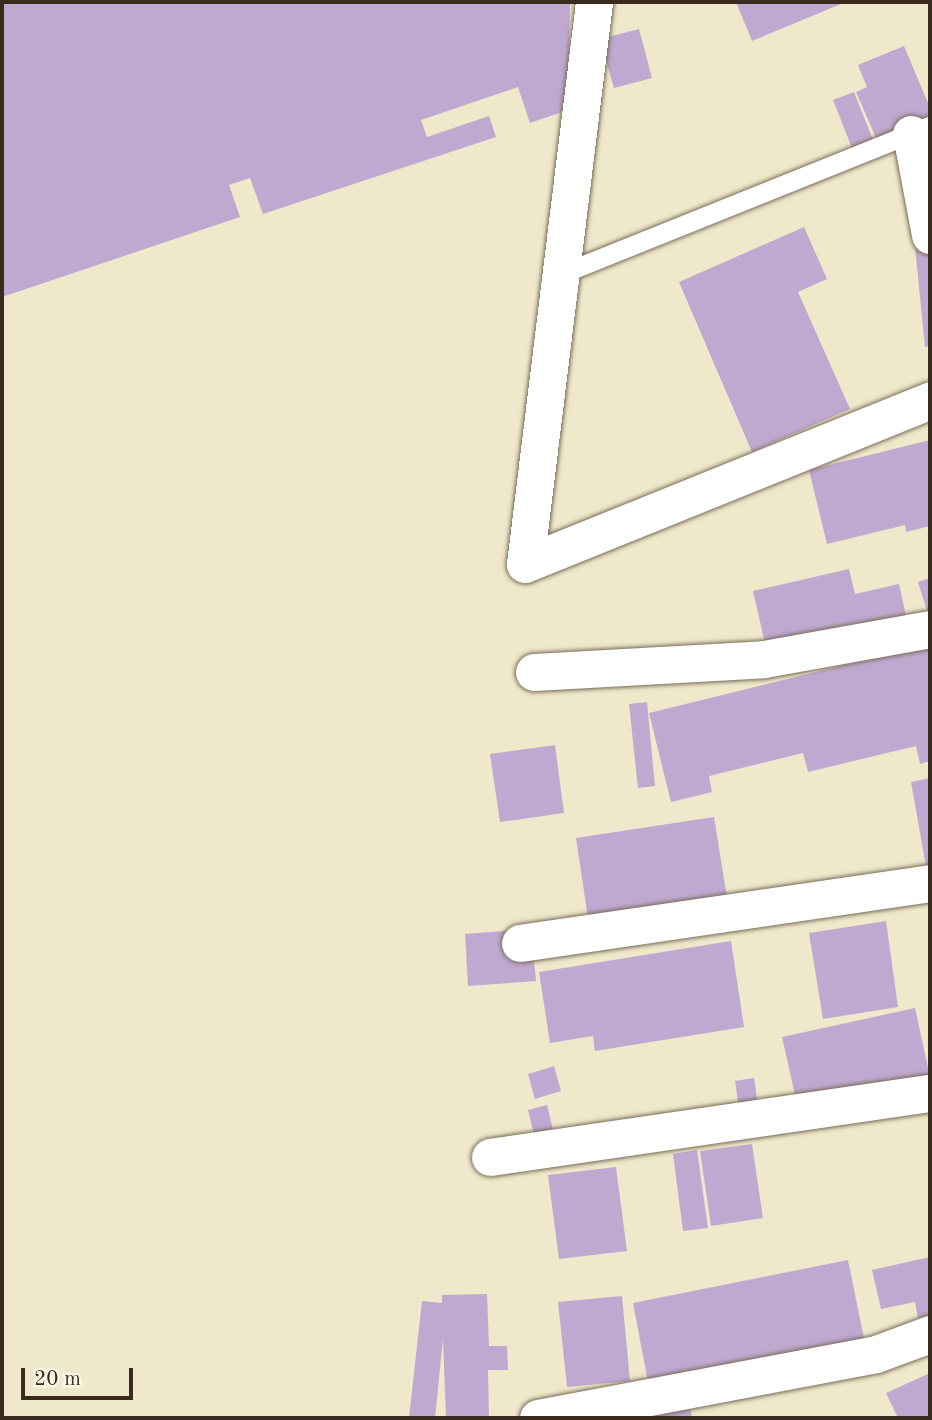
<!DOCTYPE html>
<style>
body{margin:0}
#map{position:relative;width:932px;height:1420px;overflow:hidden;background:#efe8ca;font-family:"Old Standard TT",serif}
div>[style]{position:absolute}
.building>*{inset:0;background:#c0a9d1}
.roads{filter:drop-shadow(0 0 2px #7a6c5a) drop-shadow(0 0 2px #7a6c5a)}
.lane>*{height:19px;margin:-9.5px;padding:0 9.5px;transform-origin:9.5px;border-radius:9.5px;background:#fff}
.street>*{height:37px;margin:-18.5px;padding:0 18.5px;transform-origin:18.5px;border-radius:18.5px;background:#fff}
span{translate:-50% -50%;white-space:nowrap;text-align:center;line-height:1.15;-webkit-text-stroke:5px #fcf5e5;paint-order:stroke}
.frame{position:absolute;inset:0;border:4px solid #3b2a1e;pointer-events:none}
.scale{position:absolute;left:21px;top:1368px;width:112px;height:32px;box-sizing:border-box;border:4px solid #3b2a1e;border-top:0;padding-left:9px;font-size:21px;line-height:24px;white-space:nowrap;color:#3b2a1e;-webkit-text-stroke:5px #fcf5e5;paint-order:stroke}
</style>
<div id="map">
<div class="building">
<i style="clip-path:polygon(2px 2px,570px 2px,568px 110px,530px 123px,518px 87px,421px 120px,427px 137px,489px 116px,496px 137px,263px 214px,250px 178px,229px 185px,240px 217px,2px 297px)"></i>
<i style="clip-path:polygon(736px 2px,846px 2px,752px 41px)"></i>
<i style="clip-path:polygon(639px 29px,652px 78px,614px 88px,600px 39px)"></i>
<i style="clip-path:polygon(904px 46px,930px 108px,930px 118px,877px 140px,856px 92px,867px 87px,858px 65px)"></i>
<i style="clip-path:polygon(854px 92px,873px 140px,852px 148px,833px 100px)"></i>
<i style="clip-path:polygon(930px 185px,930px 346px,925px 347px,909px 187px)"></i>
<i style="clip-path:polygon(804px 227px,827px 279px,798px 292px,850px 409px,752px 452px,679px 282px)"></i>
<i style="clip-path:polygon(930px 440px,930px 526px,906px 532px,905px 525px,827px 544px,809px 470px)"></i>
<i style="clip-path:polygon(849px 569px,855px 594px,899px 584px,907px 620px,767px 652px,753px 591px)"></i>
<i style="clip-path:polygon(930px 578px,930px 620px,918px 582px)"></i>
<i style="clip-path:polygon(930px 644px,930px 761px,920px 764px,916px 746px,808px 772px,803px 753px,709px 776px,712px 792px,671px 802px,649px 713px)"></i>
<i style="clip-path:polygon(647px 702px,655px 786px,638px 788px,629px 704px)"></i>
<i style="clip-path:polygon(555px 745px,564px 813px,500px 822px,490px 754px)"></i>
<i style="clip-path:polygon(930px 778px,930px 871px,927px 872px,911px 782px)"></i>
<i style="clip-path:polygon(714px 817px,728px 904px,589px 925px,576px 838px)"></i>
<i style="clip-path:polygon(886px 921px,898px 1007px,823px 1019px,809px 933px)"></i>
<i style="clip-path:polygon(531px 929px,536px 981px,468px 986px,465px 934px)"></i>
<i style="clip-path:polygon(731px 941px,744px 1027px,595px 1051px,593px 1036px,550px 1043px,539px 972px)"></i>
<i style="clip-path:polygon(915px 1008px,930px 1077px,798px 1108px,782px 1037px)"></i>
<i style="clip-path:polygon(554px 1066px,561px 1091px,535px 1099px,528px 1074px)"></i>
<i style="clip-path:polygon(754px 1078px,758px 1106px,739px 1109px,735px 1081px)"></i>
<i style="clip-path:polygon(547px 1105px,557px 1146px,538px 1150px,528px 1110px)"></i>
<i style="clip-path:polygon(752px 1144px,763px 1218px,711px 1226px,700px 1151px)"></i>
<i style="clip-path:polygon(697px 1150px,708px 1228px,683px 1231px,673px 1154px)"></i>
<i style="clip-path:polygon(616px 1167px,627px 1251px,559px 1259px,548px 1175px)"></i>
<i style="clip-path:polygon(930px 1257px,930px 1315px,918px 1318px,915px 1302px,881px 1309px,872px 1270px)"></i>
<i style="clip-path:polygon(848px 1260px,866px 1348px,649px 1387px,633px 1303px)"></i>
<i style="clip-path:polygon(487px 1294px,489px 1346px,507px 1346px,508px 1370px,488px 1370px,489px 1418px,446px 1418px,443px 1339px,435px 1418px,409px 1418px,422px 1301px,442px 1303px,442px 1295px)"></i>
<i style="clip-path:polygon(622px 1296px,630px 1381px,567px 1387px,558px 1302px)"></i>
<i style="clip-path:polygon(930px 1373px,930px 1418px,898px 1418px,886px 1393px)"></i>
<i style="clip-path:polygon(689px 1404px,692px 1418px,629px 1418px)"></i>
</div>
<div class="roads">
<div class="lane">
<i style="left:561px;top:274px;width:398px;rotate:-21.9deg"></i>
</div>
<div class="street">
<i style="left:594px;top:2px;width:566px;rotate:97deg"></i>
<i style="left:525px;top:564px;width:437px;rotate:-22deg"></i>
<i style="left:911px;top:134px;width:103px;rotate:79.3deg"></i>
<i style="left:534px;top:672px;width:230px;rotate:-3.2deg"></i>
<i style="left:764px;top:659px;width:169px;rotate:-10.2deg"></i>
<i style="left:520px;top:943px;width:414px;rotate:-8.3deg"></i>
<i style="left:490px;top:1157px;width:445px;rotate:-8.3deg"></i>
<i style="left:538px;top:1418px;width:344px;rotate:-10.7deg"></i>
<i style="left:876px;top:1354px;width:58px;rotate:-20.3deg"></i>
</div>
</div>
<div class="frame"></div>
<div class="scale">20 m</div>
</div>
